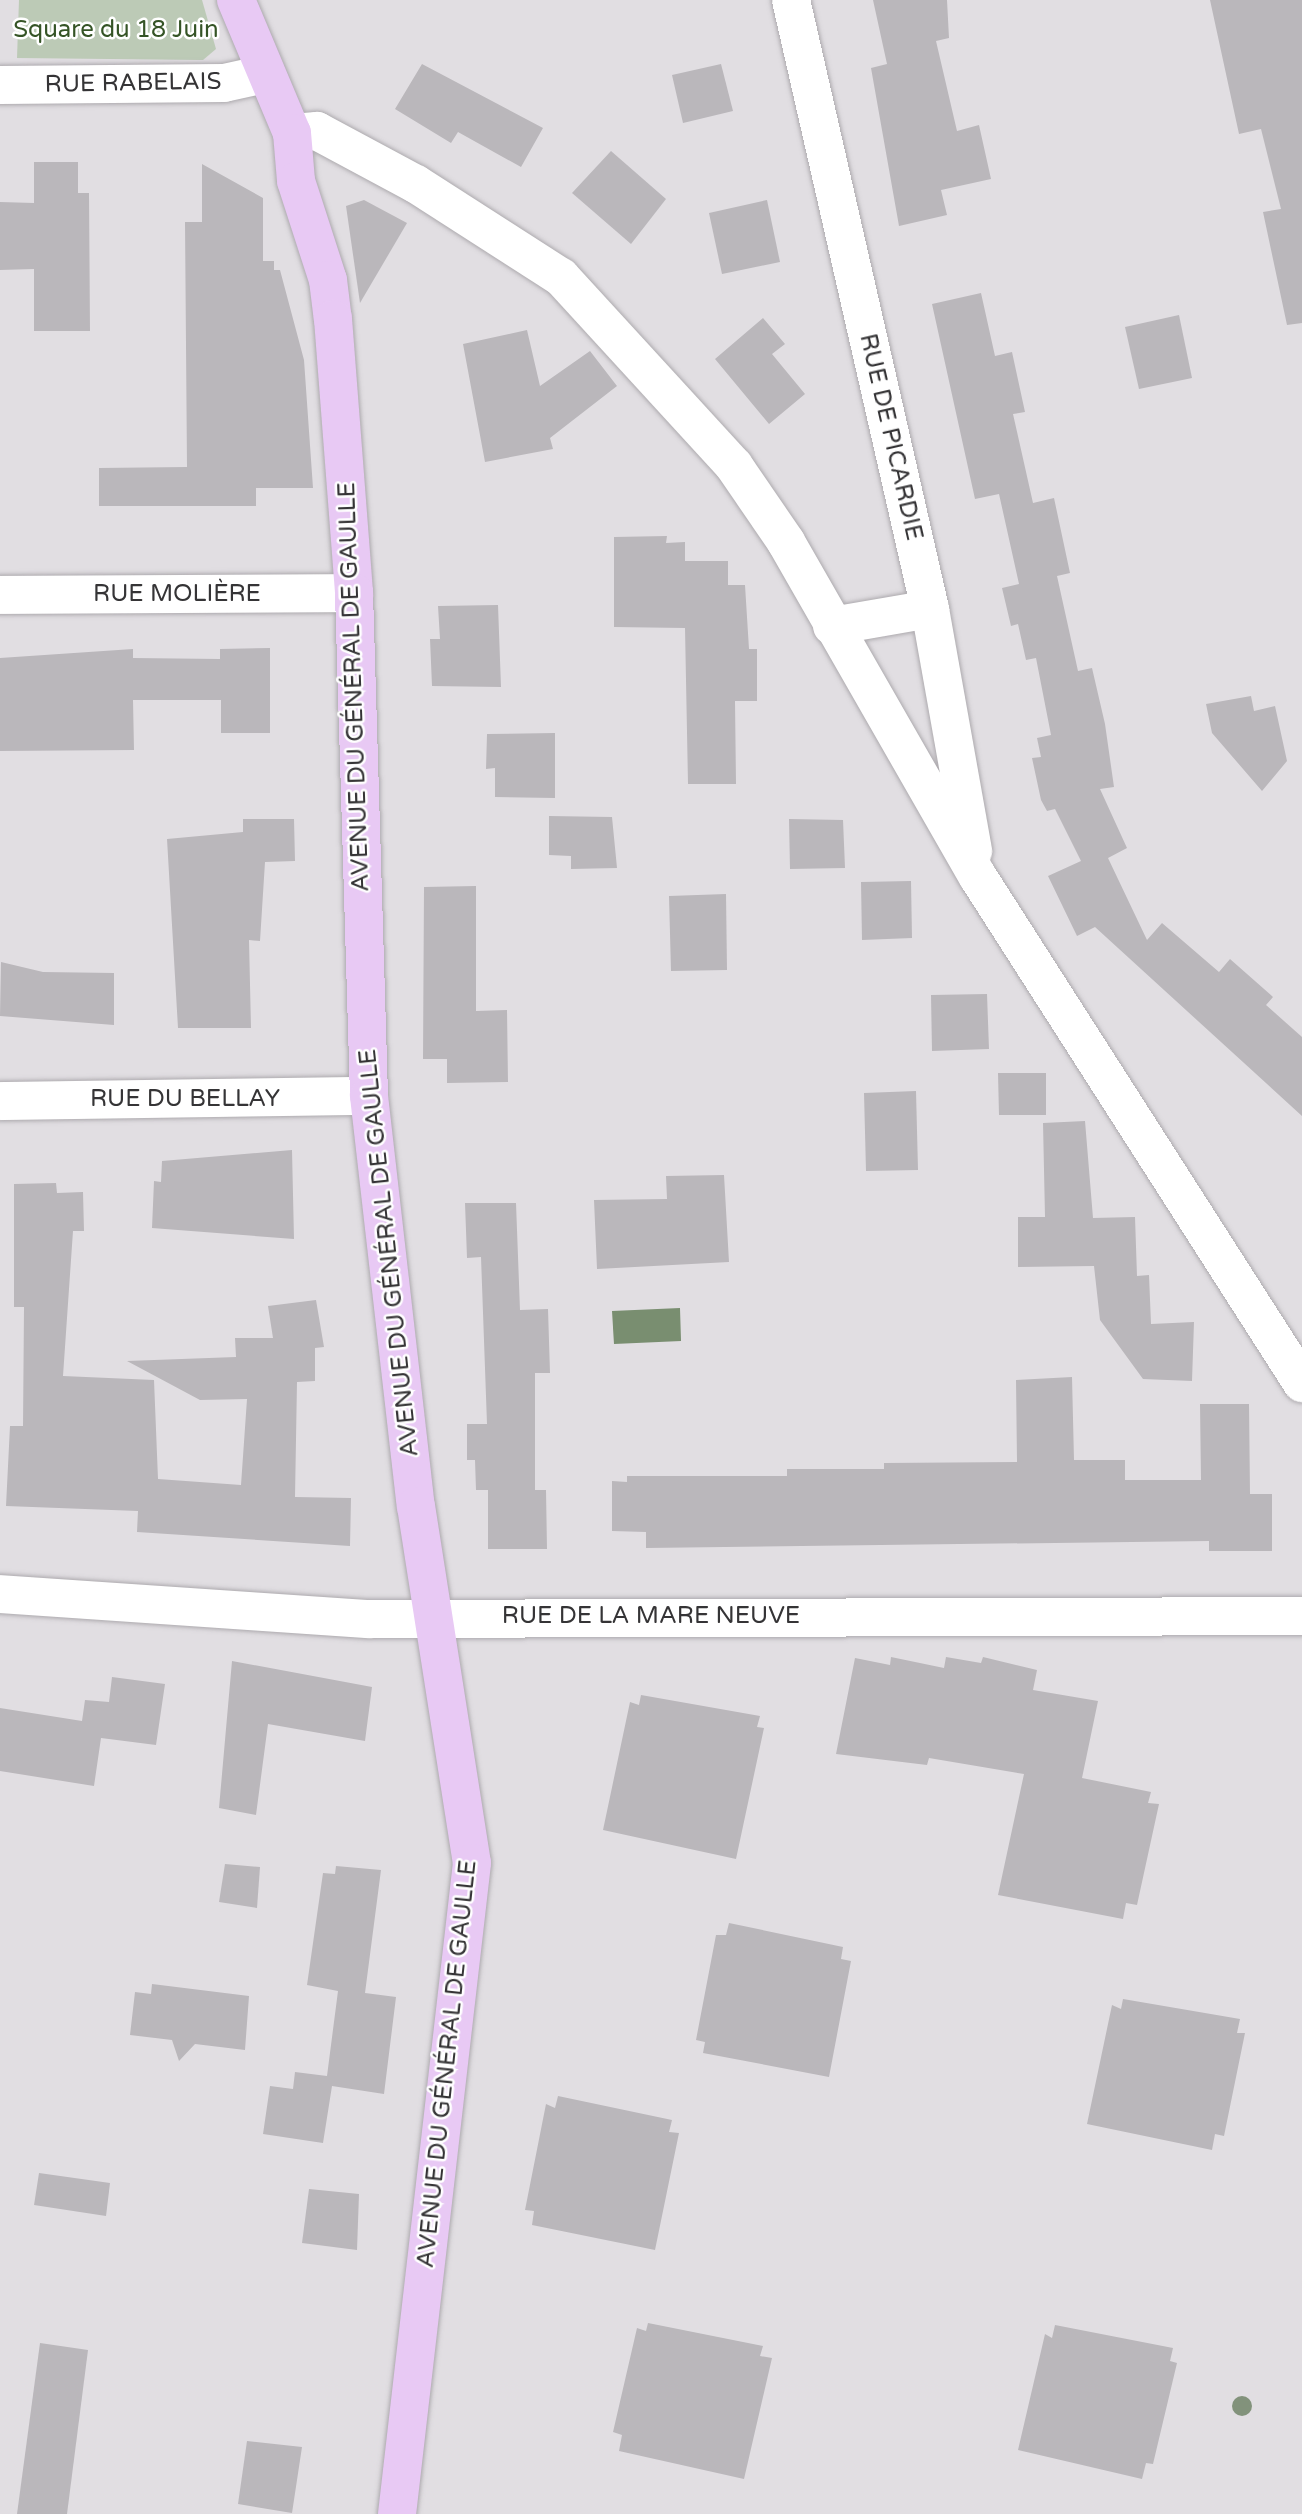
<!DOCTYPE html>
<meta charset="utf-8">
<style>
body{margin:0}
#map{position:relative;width:1302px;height:2514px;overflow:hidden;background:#e1dee2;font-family:"Varela Round",sans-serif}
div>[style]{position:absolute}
.green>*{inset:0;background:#bccab6}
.water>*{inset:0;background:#798e70}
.building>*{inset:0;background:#bab7bb}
.roads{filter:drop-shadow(0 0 2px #adaaae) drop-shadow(0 0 2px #adaaae)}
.minor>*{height:38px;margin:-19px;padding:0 19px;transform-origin:19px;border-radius:19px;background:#fff}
.major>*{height:38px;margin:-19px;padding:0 19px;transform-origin:19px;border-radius:19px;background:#e8c9f4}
.trees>*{width:20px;height:20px;margin:-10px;border-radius:50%;background:#82927b}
span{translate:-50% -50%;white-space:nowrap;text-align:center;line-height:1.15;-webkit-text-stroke:5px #fff;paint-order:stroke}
.park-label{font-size:24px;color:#355426}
.street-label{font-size:24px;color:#353436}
</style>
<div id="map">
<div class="green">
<i style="clip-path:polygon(19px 0,202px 0,216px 49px,203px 60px,17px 58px)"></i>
</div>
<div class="water">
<i style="clip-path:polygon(680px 1308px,681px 1341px,614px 1344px,612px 1311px)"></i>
</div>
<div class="building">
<i style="clip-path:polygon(873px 0,947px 0,949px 38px,936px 41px,957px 131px,979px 125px,991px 179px,941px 190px,947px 215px,899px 226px,871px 68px,887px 64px)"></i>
<i style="clip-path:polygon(1210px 0,1302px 0,1302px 323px,1287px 325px,1263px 212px,1281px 209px,1261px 129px,1239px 134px)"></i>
<i style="clip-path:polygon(422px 64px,543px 128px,521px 167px,458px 132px,451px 143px,395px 109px)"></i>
<i style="clip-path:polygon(721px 64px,733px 111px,683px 123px,672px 75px)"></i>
<i style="clip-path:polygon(611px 151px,666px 199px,631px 244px,572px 193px)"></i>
<i style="clip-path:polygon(34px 162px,78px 162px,78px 193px,89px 193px,90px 331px,34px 331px,34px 269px,0 270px,0 202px,34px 203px)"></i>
<i style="clip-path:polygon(202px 164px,263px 198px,263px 261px,274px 261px,274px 270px,280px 270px,304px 360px,313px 488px,256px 488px,256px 506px,99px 506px,99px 468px,187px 467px,185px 222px,202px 222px)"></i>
<i style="clip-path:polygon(364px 200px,407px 223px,360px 303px,346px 206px)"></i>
<i style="clip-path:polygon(767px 200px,780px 262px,722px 274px,709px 213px)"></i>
<i style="clip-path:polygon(981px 293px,995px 356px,1012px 352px,1025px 412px,1013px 414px,1033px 503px,1054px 498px,1070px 573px,1057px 576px,1078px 671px,1092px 668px,1105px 724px,1114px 787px,1100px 789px,1127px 848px,1108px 858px,1147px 940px,1162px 923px,1219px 972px,1230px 959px,1273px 997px,1266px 1005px,1302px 1037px,1302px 1116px,1095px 927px,1077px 936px,1048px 876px,1081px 861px,1055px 809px,1047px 811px,1041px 800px,1032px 758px,1041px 757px,1037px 738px,1051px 735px,1036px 658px,1026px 660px,1018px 624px,1011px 626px,1002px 588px,1019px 584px,999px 494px,975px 499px,932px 304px)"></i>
<i style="clip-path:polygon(1179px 315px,1192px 378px,1139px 389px,1125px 327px)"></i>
<i style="clip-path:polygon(763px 318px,785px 344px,772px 354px,805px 394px,769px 424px,715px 359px)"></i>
<i style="clip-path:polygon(527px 330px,540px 386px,590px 351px,617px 386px,550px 438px,553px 449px,485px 462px,463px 344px)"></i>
<i style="clip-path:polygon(667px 536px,666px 543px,685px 542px,685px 561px,728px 561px,728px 585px,745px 585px,749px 649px,757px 649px,757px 701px,735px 701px,736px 784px,688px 784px,685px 628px,614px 627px,614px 537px)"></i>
<i style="clip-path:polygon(498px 605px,501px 687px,432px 686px,430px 639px,440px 639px,438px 606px)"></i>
<i style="clip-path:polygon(270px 648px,270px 733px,221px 733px,221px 700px,133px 700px,134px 750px,0 751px,0 658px,133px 649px,133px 658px,220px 659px,220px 649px)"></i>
<i style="clip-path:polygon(1251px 696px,1254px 711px,1275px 706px,1287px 761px,1262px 791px,1212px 733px,1206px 704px)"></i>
<i style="clip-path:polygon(555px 733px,555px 798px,495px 797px,495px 768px,486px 769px,487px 734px)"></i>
<i style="clip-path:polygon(549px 816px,612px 817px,617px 868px,571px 869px,571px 856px,549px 855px)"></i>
<i style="clip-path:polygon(243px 819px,294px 819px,295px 861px,265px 862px,260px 941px,249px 940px,251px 1028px,178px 1028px,167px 839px,243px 832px)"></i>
<i style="clip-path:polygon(789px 819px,843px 820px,845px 868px,790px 869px)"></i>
<i style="clip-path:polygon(911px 881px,912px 938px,862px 940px,861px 882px)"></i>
<i style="clip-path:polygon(476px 886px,476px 1011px,507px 1010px,508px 1082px,447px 1083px,447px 1059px,423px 1059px,424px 887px)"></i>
<i style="clip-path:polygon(726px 894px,727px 970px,671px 971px,669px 896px)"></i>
<i style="clip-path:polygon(1px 962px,43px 972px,114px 973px,114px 1025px,0 1016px)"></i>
<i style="clip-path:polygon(987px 994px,989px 1049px,932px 1051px,931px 995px)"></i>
<i style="clip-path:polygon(998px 1073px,1046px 1073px,1046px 1115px,999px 1115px)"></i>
<i style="clip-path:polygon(916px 1091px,918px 1170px,866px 1171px,864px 1093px)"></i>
<i style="clip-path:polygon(1085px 1121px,1093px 1218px,1135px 1217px,1137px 1276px,1149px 1275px,1151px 1324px,1194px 1322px,1192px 1381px,1143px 1379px,1100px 1320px,1094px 1266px,1018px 1267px,1018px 1217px,1045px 1217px,1043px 1123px)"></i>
<i style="clip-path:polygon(292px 1150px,294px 1239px,152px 1228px,154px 1181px,161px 1182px,162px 1161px)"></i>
<i style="clip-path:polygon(724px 1175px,729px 1262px,597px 1269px,594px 1200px,667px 1199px,666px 1176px)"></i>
<i style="clip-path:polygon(56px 1183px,57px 1193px,83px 1192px,84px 1231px,73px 1231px,63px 1376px,154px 1380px,158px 1479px,241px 1485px,247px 1399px,200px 1400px,127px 1361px,236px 1357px,235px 1338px,273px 1338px,268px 1306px,316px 1300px,324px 1347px,315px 1348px,315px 1381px,297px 1382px,295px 1497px,351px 1498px,350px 1546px,137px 1532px,138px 1511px,6px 1506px,10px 1426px,23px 1426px,24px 1307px,14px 1307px,14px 1184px)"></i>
<i style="clip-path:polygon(465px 1203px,516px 1203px,520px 1310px,548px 1309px,550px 1373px,535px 1373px,535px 1490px,546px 1490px,547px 1549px,488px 1549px,488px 1490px,476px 1490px,475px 1460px,467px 1460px,467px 1424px,487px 1424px,481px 1257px,467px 1258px)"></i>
<i style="clip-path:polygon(1072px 1377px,1074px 1460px,1125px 1460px,1125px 1480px,1201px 1480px,1200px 1404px,1249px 1404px,1250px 1494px,1272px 1494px,1272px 1551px,1209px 1551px,1209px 1541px,646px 1548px,646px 1532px,612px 1531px,612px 1481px,627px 1482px,627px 1476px,787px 1476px,787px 1469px,884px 1469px,884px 1463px,1017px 1462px,1016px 1380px)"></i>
<i style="clip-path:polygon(891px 1657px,944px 1668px,946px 1657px,981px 1663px,983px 1657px,1037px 1670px,1033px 1690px,1098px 1701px,1082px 1778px,1151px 1792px,1148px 1803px,1159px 1804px,1137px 1905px,1126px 1903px,1123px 1919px,998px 1895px,1024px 1774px,929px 1758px,927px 1765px,836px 1754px,855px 1658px,890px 1665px)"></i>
<i style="clip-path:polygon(232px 1661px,372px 1687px,365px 1741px,268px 1724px,256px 1815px,219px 1808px)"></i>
<i style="clip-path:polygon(112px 1677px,165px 1684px,156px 1745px,101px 1738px,94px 1786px,0 1771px,0 1708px,82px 1721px,85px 1700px,109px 1702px)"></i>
<i style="clip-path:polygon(641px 1695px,760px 1716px,757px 1727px,764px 1728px,736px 1859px,603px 1830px,630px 1702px,639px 1705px)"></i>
<i style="clip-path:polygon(225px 1864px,260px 1867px,257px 1908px,219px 1902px)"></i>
<i style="clip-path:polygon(336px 1866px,381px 1870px,365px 1993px,396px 1997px,384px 2094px,332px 2086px,323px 2143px,263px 2134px,270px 2086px,293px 2089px,295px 2072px,327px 2076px,338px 1991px,307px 1985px,323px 1873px,335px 1874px)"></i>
<i style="clip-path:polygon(729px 1923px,843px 1947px,841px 1959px,851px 1961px,829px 2077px,703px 2053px,705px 2042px,696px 2040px,716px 1935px,726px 1935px)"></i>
<i style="clip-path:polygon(152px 1984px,249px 1996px,245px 2050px,195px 2044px,179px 2061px,172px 2040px,130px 2035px,135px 1992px,151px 1994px)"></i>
<i style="clip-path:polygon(1123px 1999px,1240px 2019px,1237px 2033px,1245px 2033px,1224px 2136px,1215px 2134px,1212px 2150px,1087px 2124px,1112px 2005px,1121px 2009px)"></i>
<i style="clip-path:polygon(558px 2096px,672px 2120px,669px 2132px,679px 2133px,655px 2250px,532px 2225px,534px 2211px,525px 2210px,546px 2104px,555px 2108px)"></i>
<i style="clip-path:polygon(39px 2173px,110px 2183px,106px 2216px,34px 2205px)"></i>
<i style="clip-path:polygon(309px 2189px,359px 2194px,357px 2250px,302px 2243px)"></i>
<i style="clip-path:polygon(648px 2323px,763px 2346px,760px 2356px,772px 2358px,744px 2479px,619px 2451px,622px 2435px,613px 2432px,637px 2328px,646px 2331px)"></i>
<i style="clip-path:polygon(1055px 2325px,1173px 2348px,1170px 2361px,1177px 2363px,1153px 2464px,1146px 2463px,1142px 2479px,1018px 2450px,1045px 2334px,1052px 2338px)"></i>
<i style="clip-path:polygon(40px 2343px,88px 2350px,67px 2514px,17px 2514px)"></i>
<i style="clip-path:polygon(247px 2441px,302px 2447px,292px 2513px,238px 2504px)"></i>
</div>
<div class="roads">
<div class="minor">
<i style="left:791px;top:0;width:625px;rotate:77.14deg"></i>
<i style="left:930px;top:609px;width:246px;rotate:79.9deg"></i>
<i style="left:0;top:85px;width:224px;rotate:-0.5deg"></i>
<i style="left:224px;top:83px;width:42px;rotate:-12.4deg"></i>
<i style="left:292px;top:133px;width:25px;rotate:-5deg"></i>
<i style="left:317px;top:131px;width:112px;rotate:28.2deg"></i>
<i style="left:416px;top:184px;width:172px;rotate:32.7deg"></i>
<i style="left:561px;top:277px;width:256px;rotate:47.5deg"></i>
<i style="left:734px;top:466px;width:92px;rotate:55.6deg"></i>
<i style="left:786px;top:542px;width:386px;rotate:60.2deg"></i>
<i style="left:978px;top:877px;width:601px;rotate:57.37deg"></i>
<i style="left:0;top:595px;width:354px;rotate:-0.3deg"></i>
<i style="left:832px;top:626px;width:99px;rotate:-9.8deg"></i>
<i style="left:0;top:1101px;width:369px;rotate:-0.8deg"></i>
<i style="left:0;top:1594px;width:370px;rotate:3.9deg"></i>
<i style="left:369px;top:1619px;width:933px;rotate:-0.18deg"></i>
</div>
<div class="major">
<i style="left:236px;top:0;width:144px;rotate:67.2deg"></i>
<i style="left:292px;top:133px;width:48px;rotate:85.2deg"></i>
<i style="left:296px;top:181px;width:104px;rotate:72.1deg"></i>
<i style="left:328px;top:280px;width:39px;rotate:83deg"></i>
<i style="left:333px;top:319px;width:275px;rotate:85.6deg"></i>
<i style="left:354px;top:593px;width:503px;rotate:88.29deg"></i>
<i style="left:369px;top:1096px;width:413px;rotate:83.5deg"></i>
<i style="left:416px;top:1506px;width:361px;rotate:81.1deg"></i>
<i style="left:472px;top:1863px;width:655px;rotate:96.57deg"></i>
</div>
</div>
<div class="trees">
<i style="left:1242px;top:2406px"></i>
</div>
<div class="park-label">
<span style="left:116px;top:30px">Square du 18 Juin</span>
</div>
<div class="street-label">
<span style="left:133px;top:83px;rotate:-1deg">RUE RABELAIS</span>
<span style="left:891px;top:437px;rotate:77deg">RUE DE PICARDIE</span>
<span style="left:177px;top:594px">RUE MOLIÈRE</span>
<span style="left:354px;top:687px;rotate:-92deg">AVENUE DU GÉNÉRAL DE GAULLE</span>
<span style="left:185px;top:1099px">RUE DU BELLAY</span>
<span style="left:389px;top:1253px;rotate:-96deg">AVENUE DU GÉNÉRAL DE GAULLE</span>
<span style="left:651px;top:1616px">RUE DE LA MARE NEUVE</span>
<span style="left:447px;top:2064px;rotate:-84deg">AVENUE DU GÉNÉRAL DE GAULLE</span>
</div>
</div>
